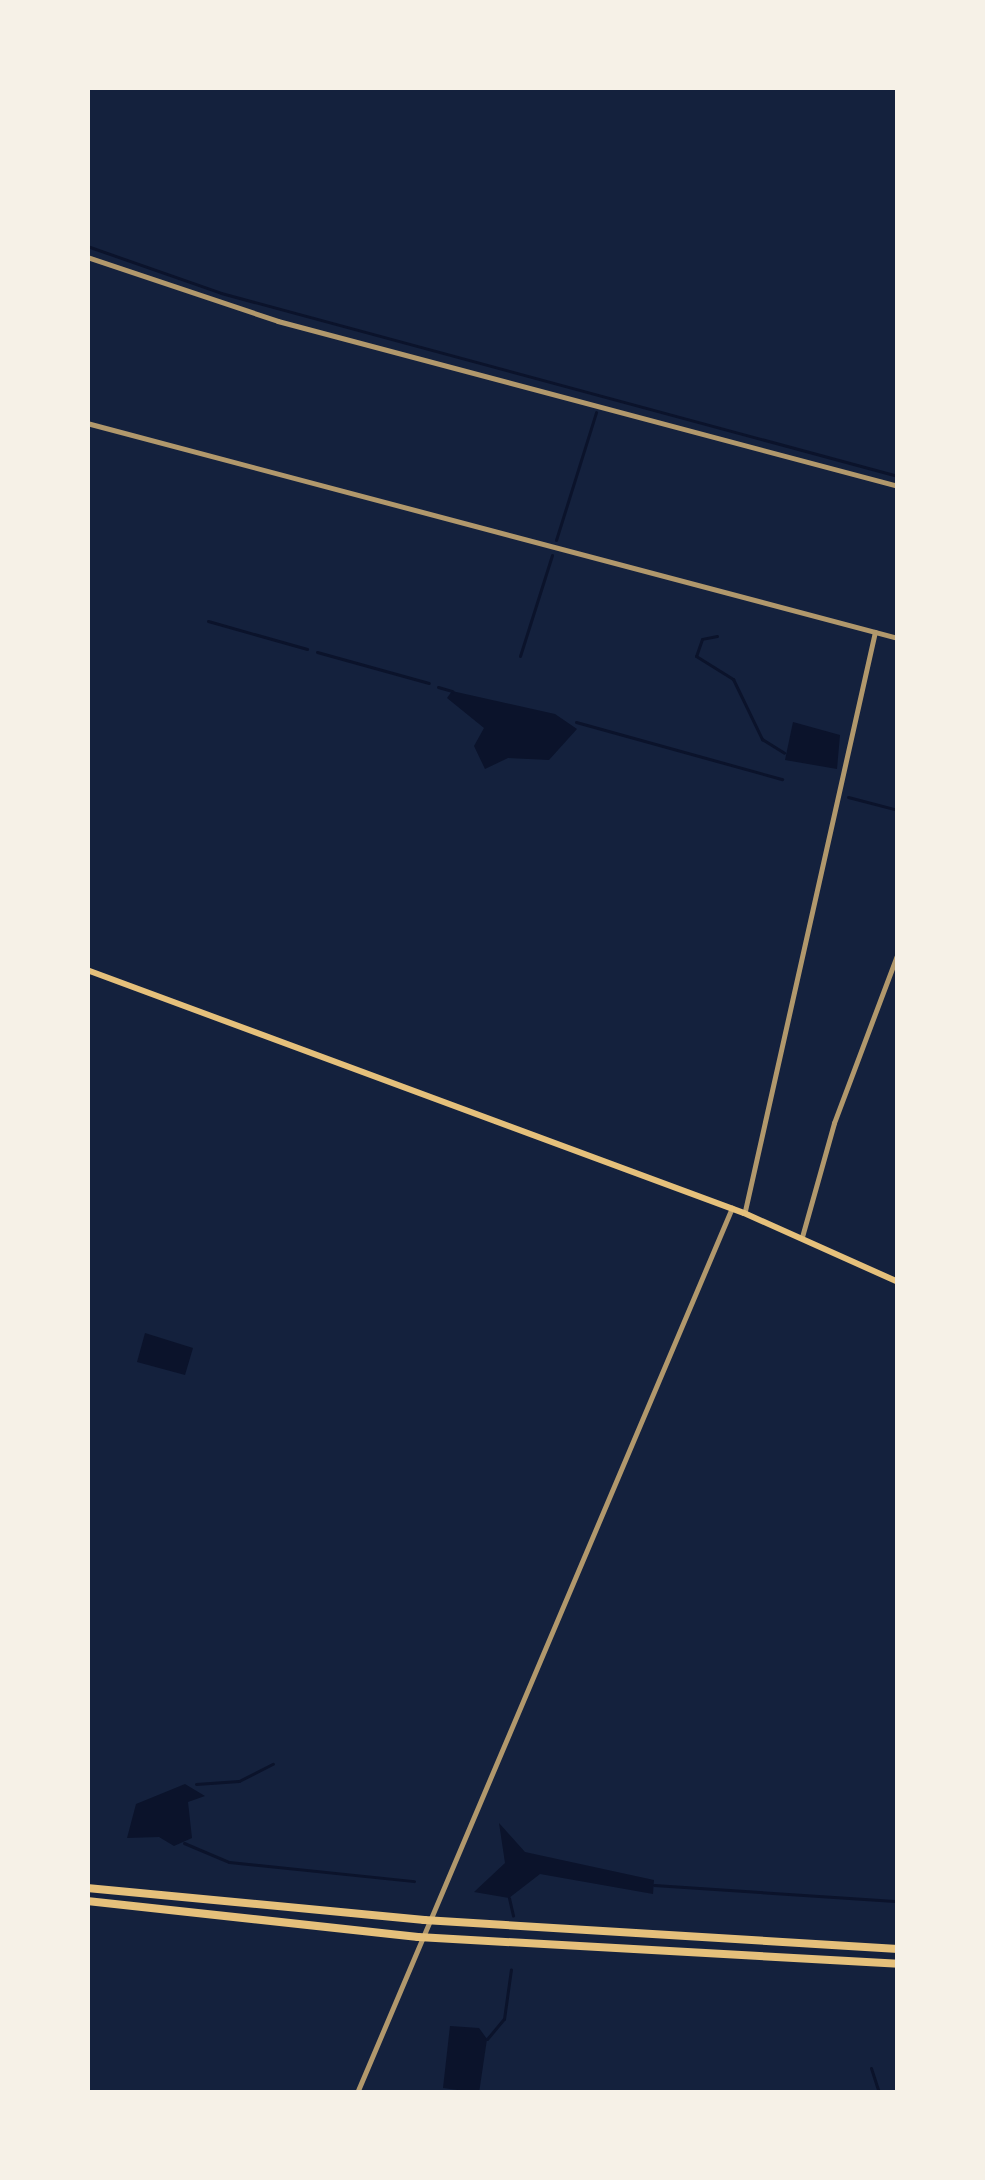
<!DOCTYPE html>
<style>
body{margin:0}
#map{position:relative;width:985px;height:2180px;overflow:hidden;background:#14213d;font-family:"Nunito Sans",sans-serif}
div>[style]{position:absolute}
.water>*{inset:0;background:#0b132b}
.stream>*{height:3px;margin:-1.5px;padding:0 1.5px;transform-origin:1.5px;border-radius:1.5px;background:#0b132b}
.minor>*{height:4.5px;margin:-2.25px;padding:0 2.25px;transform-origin:2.25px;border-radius:2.25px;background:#b1986c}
.secondary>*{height:6px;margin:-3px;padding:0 3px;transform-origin:3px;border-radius:3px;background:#e5c07b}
.trunk>*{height:8px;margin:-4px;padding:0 4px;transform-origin:4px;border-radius:4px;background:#e5c07b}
span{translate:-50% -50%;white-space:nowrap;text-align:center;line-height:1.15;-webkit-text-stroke:9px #f6f1e7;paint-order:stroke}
.frame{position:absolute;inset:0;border:90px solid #f6f1e7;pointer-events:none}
</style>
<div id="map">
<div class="water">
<i style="clip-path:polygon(452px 691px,555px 714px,577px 729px,549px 760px,508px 758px,485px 769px,474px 746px,484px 728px,447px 698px)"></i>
<i style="clip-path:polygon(793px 722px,840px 735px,837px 769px,785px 760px)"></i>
<i style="clip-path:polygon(145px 1333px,193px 1348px,185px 1375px,137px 1362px)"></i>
<i style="clip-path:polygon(185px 1784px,205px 1796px,188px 1802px,192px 1838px,174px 1846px,159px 1837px,127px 1838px,136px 1804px)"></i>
<i style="clip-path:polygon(499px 1823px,525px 1852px,654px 1880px,653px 1894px,540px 1874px,509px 1898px,474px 1892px,505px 1863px)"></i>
<i style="clip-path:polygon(450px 2026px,479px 2028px,487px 2039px,479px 2093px,443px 2088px)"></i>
</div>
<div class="stream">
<i style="left:87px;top:246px;width:142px;rotate:19.3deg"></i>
<i style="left:221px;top:293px;width:701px;rotate:15.13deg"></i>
<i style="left:556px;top:540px;width:134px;rotate:-72.6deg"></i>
<i style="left:208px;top:621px;width:103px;rotate:15.8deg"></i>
<i style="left:717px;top:636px;width:15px;rotate:169deg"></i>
<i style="left:702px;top:639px;width:18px;rotate:109deg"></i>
<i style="left:696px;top:656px;width:44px;rotate:31.9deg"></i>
<i style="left:733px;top:679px;width:67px;rotate:64.2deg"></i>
<i style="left:762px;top:739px;width:26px;rotate:32deg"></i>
<i style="left:317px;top:652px;width:116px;rotate:15.5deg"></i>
<i style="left:520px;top:656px;width:106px;rotate:-72.4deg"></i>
<i style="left:438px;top:687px;width:15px;rotate:16deg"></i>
<i style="left:576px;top:722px;width:214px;rotate:15.5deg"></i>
<i style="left:848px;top:797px;width:52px;rotate:14.6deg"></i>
<i style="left:196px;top:1784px;width:43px;rotate:-4deg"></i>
<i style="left:239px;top:1781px;width:38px;rotate:-27deg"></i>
<i style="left:184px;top:1843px;width:49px;rotate:22.9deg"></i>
<i style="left:229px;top:1862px;width:186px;rotate:5.9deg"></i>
<i style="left:654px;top:1885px;width:245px;rotate:3.8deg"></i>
<i style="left:509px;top:1898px;width:18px;rotate:77deg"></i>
<i style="left:487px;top:2039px;width:26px;rotate:-50deg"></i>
<i style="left:504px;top:2019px;width:50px;rotate:-82deg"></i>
<i style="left:871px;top:2068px;width:26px;rotate:72deg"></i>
</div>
<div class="minor">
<i style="left:87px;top:257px;width:201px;rotate:18.5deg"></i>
<i style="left:278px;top:321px;width:642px;rotate:14.9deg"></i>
<i style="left:87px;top:423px;width:839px;rotate:14.85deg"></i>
<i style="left:745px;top:1211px;width:593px;rotate:-77.35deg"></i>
<i style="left:802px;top:1237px;width:118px;rotate:-74.3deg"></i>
<i style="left:834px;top:1123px;width:182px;rotate:-69.4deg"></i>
<i style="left:357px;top:2093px;width:961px;rotate:-67.04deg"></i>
</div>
<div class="secondary">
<i style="left:87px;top:970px;width:700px;rotate:20.3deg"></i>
<i style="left:744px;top:1213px;width:169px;rotate:24.1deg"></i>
</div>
<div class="trunk">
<i style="left:87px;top:1888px;width:339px;rotate:5.4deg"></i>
<i style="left:424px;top:1920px;width:475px;rotate:3.5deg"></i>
<i style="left:87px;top:1901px;width:333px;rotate:6.2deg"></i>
<i style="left:418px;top:1937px;width:481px;rotate:3.2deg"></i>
</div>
<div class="frame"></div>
</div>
